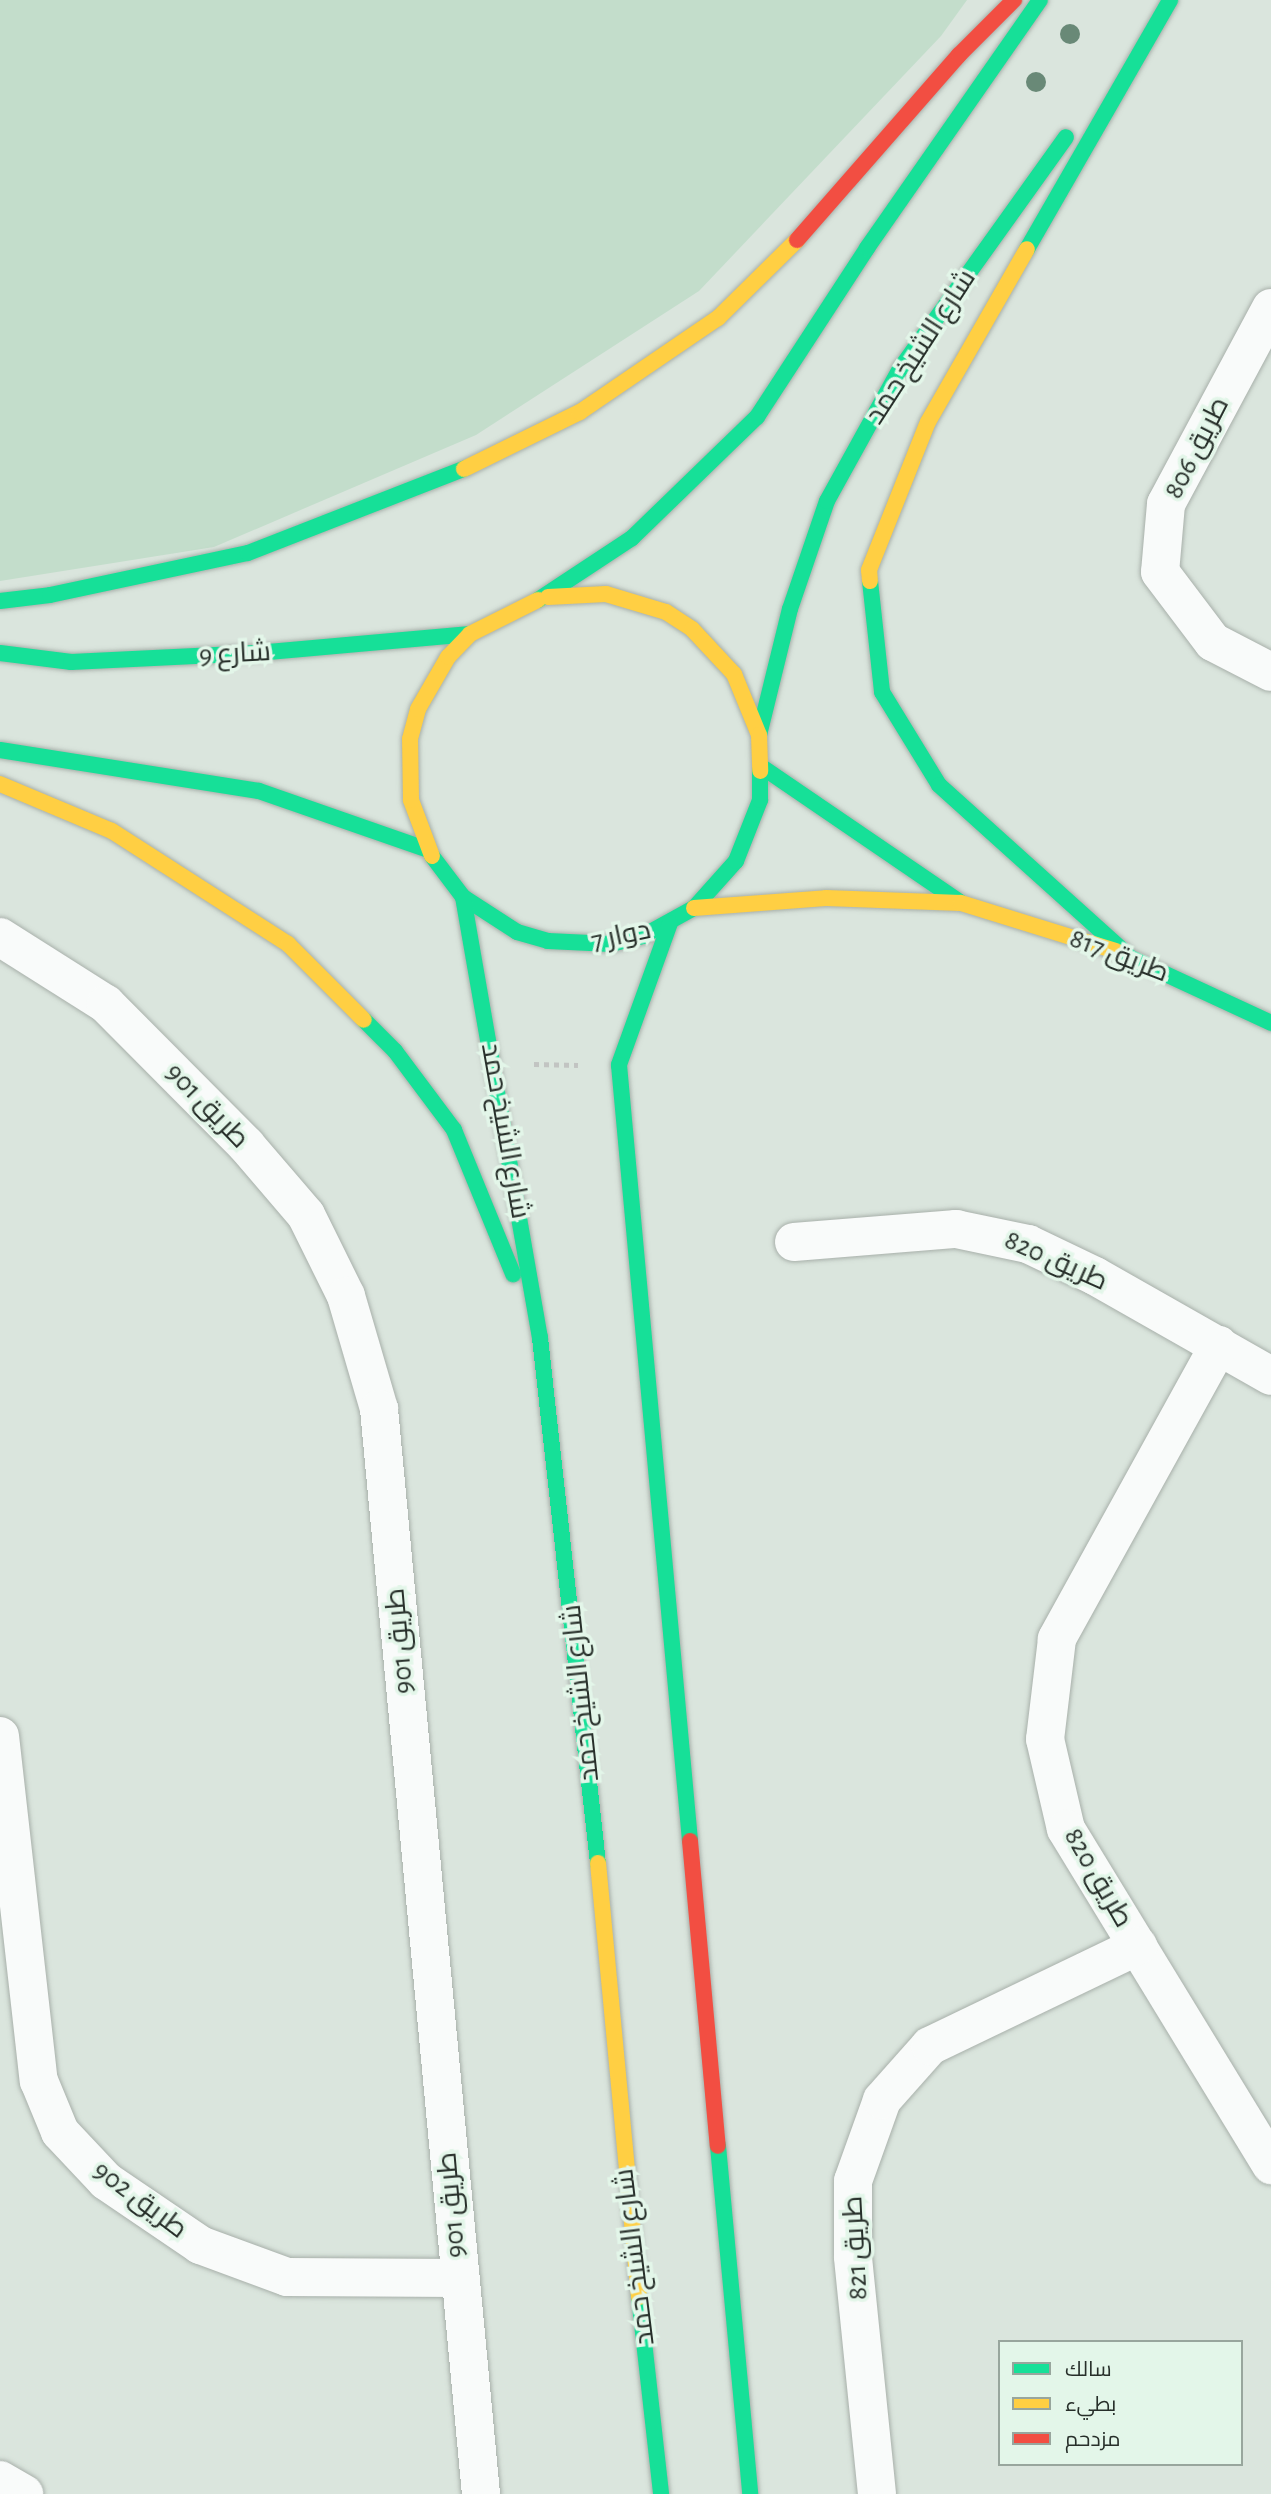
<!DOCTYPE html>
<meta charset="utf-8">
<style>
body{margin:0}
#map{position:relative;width:1271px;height:2494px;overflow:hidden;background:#dae5dd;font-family:"Alegreya Sans",Cairo,sans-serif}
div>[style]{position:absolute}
.green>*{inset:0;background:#c3ddcb}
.path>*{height:4.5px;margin-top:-2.25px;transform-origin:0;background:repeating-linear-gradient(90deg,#c2c4c2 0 5px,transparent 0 10px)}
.roads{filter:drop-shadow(0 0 2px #a8b0aa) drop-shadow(0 0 2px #a8b0aa)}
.street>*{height:38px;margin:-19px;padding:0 19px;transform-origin:19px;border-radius:19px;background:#f9fbfa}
.fast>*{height:16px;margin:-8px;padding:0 8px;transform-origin:8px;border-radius:8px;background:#16e098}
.slow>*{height:16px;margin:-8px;padding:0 8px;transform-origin:8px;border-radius:8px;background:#ffcf43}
.jam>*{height:16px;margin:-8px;padding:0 8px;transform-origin:8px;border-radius:8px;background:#f24e42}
.trees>*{width:20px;height:20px;margin:-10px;border-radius:50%;background:#698977}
span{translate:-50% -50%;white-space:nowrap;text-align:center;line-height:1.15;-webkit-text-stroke:7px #e3f6e9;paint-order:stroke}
.street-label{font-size:28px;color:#272f2a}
.legend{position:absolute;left:998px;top:2340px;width:245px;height:126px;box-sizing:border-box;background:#e3f6e9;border:2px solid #98a69d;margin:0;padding:9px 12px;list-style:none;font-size:21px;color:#272f2a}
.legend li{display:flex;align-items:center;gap:14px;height:35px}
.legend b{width:35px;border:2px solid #98a69d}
</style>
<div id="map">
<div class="green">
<i style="clip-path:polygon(0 0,967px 0,941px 36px,699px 291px,476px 435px,214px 547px,0 581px)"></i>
</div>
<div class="path">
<i style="left:534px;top:1064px;width:44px;rotate:1.3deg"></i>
</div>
<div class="roads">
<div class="street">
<i style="left:1271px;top:308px;width:222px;rotate:118.2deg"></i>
<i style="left:1166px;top:504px;width:68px;rotate:95deg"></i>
<i style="left:1160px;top:572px;width:88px;rotate:52.9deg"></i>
<i style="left:1213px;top:642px;width:65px;rotate:27.3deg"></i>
<i style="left:0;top:937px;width:125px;rotate:32.3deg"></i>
<i style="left:106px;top:1004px;width:199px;rotate:45.2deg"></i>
<i style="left:246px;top:1145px;width:92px;rotate:49.4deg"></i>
<i style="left:306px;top:1215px;width:90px;rotate:63.7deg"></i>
<i style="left:346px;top:1296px;width:118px;rotate:73.7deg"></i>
<i style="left:379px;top:1409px;width:1090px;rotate:84.63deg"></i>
<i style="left:794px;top:1242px;width:163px;rotate:-4.6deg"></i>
<i style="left:956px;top:1229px;width:74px;rotate:11.8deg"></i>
<i style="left:1028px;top:1244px;width:74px;rotate:25.5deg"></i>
<i style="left:1095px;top:1276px;width:202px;rotate:29.6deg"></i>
<i style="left:1219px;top:1345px;width:336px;rotate:118.9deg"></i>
<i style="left:1057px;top:1639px;width:101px;rotate:96.8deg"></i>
<i style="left:1045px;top:1739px;width:92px;rotate:76.9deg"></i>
<i style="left:1066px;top:1829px;width:394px;rotate:58.6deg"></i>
<i style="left:0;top:1736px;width:347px;rotate:83.6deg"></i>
<i style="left:39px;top:2081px;width:55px;rotate:67.6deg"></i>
<i style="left:60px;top:2132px;width:67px;rotate:46.8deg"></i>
<i style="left:106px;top:2181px;width:114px;rotate:34.2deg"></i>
<i style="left:200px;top:2245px;width:93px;rotate:20.2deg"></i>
<i style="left:287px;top:2277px;width:172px;rotate:0.3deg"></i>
<i style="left:0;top:2480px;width:28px;rotate:30deg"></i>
<i style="left:877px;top:2494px;width:239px;rotate:-95.8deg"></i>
<i style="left:853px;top:2256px;width:75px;rotate:-90deg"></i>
<i style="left:853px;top:2181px;width:86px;rotate:-70.3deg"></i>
<i style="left:882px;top:2100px;width:72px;rotate:-48.4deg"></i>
<i style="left:930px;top:2046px;width:231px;rotate:-25.7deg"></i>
</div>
<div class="fast">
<i style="left:1027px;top:249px;width:287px;rotate:-60.1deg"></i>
<i style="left:870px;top:581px;width:112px;rotate:83.8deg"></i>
<i style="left:882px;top:692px;width:109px;rotate:58.5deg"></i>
<i style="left:939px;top:785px;width:253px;rotate:42deg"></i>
<i style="left:538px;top:600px;width:113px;rotate:-33.4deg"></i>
<i style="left:632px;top:538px;width:174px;rotate:-44.1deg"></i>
<i style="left:757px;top:417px;width:202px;rotate:-56.9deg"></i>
<i style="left:867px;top:248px;width:302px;rotate:-55.1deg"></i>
<i style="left:0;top:601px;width:50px;rotate:-6.8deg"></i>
<i style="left:50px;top:595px;width:202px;rotate:-12deg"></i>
<i style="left:248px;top:553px;width:232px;rotate:-21.3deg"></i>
<i style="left:0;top:653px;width:72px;rotate:7.2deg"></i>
<i style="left:71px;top:662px;width:186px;rotate:-2.8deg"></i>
<i style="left:257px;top:653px;width:214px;rotate:-5.1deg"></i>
<i style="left:759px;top:735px;width:130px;rotate:-76.2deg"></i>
<i style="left:790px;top:609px;width:114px;rotate:-71.1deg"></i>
<i style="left:827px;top:501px;width:151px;rotate:-61.1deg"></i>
<i style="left:900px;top:369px;width:285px;rotate:-54.4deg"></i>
<i style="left:0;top:750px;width:262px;rotate:9deg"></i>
<i style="left:259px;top:791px;width:179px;rotate:19.2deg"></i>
<i style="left:762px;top:767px;width:241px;rotate:34.3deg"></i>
<i style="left:432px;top:856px;width:51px;rotate:52.9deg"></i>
<i style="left:463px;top:897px;width:64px;rotate:32.9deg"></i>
<i style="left:517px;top:932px;width:32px;rotate:16deg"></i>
<i style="left:548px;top:941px;width:63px;rotate:2.7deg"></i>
<i style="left:611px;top:944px;width:33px;rotate:-14deg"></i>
<i style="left:643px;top:936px;width:58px;rotate:-28.8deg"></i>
<i style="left:694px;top:908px;width:63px;rotate:-48.2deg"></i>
<i style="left:736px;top:861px;width:66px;rotate:-68.5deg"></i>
<i style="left:760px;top:800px;width:29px;rotate:-90deg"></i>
<i style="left:463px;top:897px;width:448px;rotate:80.1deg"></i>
<i style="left:540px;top:1338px;width:528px;rotate:83.7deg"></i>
<i style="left:670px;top:923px;width:151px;rotate:109.8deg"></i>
<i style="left:619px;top:1065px;width:779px;rotate:84.77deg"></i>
<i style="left:1116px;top:951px;width:171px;rotate:24.9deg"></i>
<i style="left:364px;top:1020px;width:44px;rotate:45deg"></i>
<i style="left:395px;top:1051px;width:99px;rotate:53.2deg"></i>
<i style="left:454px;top:1130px;width:156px;rotate:67.7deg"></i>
<i style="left:718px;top:2146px;width:349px;rotate:84.7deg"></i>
<i style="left:639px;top:2297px;width:198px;rotate:83.6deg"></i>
</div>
<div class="slow">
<i style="left:464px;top:469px;width:129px;rotate:-26.2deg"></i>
<i style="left:580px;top:412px;width:167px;rotate:-34.3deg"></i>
<i style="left:718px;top:318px;width:111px;rotate:-44.6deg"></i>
<i style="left:870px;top:581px;width:11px;rotate:-95deg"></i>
<i style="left:869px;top:570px;width:159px;rotate:-68.3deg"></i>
<i style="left:928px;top:422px;width:199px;rotate:-60.2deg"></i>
<i style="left:548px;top:597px;width:58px;rotate:-3deg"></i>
<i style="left:606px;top:594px;width:63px;rotate:16.7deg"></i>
<i style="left:666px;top:612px;width:31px;rotate:33deg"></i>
<i style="left:692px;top:629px;width:62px;rotate:47deg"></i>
<i style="left:734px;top:674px;width:66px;rotate:67.7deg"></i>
<i style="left:759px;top:735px;width:36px;rotate:88deg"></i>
<i style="left:0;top:784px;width:121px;rotate:22.8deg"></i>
<i style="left:112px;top:831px;width:209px;rotate:32.7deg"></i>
<i style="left:288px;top:944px;width:107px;rotate:45deg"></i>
<i style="left:432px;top:856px;width:60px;rotate:-110.6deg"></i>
<i style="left:411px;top:800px;width:61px;rotate:-90.9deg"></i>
<i style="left:410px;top:739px;width:31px;rotate:-75deg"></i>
<i style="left:418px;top:709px;width:60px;rotate:-60deg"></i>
<i style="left:448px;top:657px;width:32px;rotate:-46deg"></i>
<i style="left:470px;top:634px;width:76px;rotate:-26.6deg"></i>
<i style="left:694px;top:908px;width:132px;rotate:-4.3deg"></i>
<i style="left:826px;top:898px;width:135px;rotate:2.1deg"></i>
<i style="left:961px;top:903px;width:162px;rotate:17.2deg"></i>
<i style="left:598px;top:1863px;width:436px;rotate:84.6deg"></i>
</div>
<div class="jam">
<i style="left:797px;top:240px;width:246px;rotate:-48.8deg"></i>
<i style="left:959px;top:55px;width:78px;rotate:-45deg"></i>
<i style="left:690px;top:1841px;width:306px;rotate:84.8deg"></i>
</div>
</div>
<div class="trees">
<i style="left:1070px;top:34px"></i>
<i style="left:1036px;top:82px"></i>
</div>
<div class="street-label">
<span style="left:921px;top:347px;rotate:-57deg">شارع الشيخ حمد</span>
<span style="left:1197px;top:448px;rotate:-63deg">طريق 806</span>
<span style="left:235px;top:654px;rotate:-3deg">شارع 9</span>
<span style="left:621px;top:936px;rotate:-12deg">دوار 7</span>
<span style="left:1119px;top:956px;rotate:21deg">طريق 817</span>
<span style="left:207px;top:1106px;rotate:46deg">طريق 901</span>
<span style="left:505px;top:1131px;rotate:80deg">شارع الشيخ حمد</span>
<span style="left:1056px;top:1261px;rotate:24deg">طريق 820</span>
<span style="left:400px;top:1641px;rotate:-95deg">طريق 901</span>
<span style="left:581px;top:1693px;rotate:-96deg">شارع الشيخ حمد</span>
<span style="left:1098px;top:1878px;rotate:60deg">طريق 820</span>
<span style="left:140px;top:2200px;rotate:37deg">طريق 902</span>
<span style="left:452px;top:2205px;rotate:-95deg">طريق 901</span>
<span style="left:856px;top:2248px;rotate:-93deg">طريق 821</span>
<span style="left:635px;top:2257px;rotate:-97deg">شارع الشيخ حمد</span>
</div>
<ul class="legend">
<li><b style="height:9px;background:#16e098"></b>سالك</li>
<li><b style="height:9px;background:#ffcf43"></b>بطيء</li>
<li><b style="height:9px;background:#f24e42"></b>مزدحم</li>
</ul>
</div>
